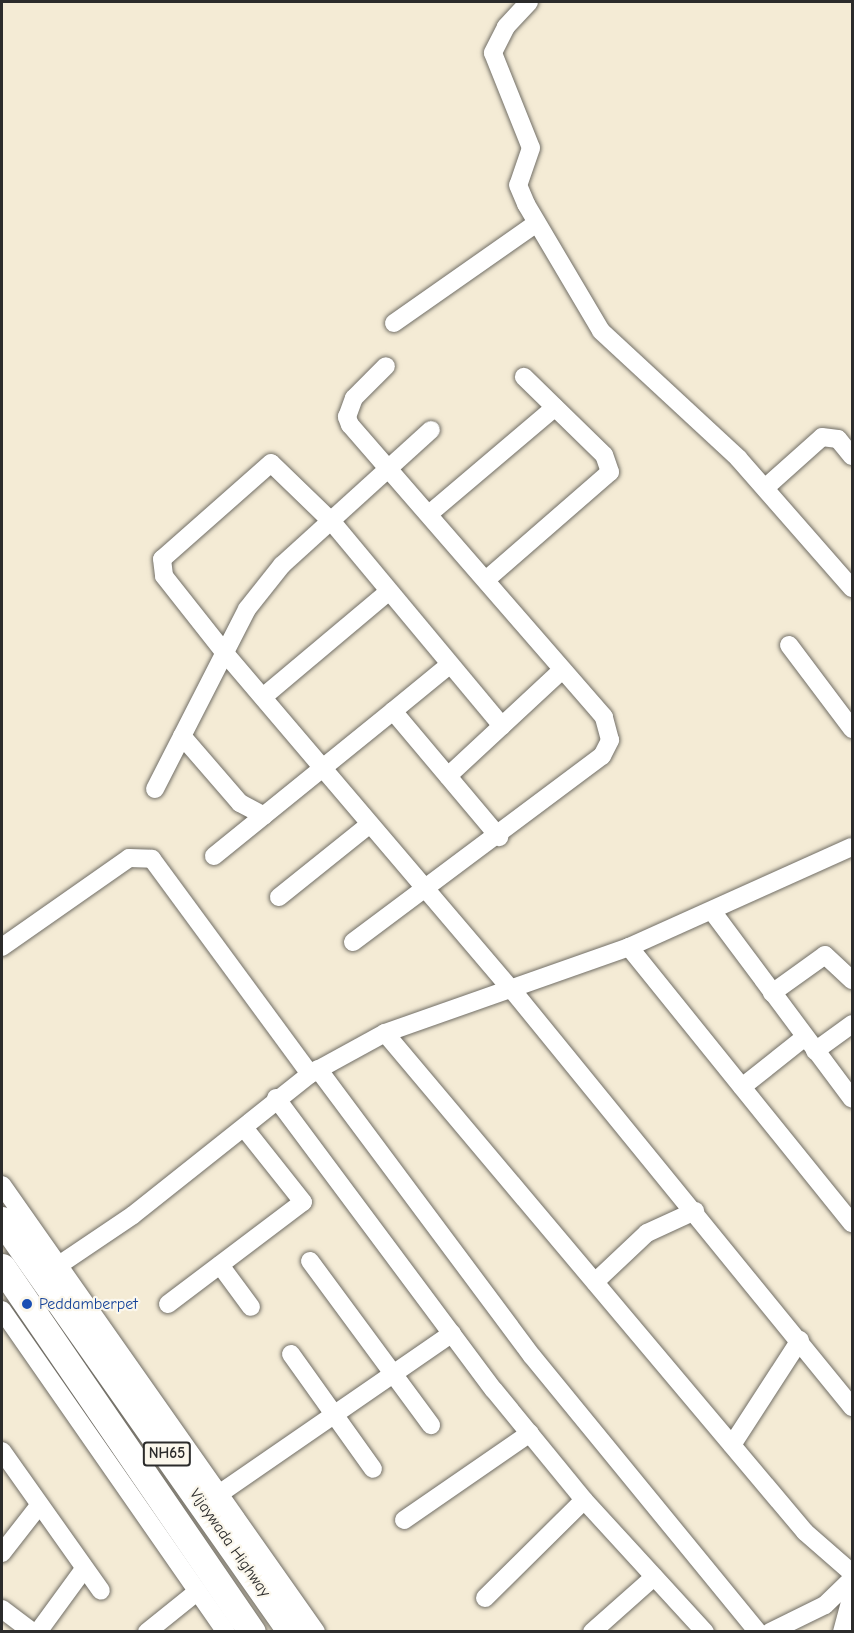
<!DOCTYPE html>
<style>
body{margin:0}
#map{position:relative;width:854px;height:1633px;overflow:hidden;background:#f4ebd5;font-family:"Comic Neue",sans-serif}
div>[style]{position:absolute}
.roads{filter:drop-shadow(0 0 2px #716e66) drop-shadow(0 0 2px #716e66)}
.minor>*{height:18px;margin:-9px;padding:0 9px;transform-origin:9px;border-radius:9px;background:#fff}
.highway>*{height:27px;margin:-13.5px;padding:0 13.5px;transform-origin:13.5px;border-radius:13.5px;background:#fff}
.dots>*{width:16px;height:16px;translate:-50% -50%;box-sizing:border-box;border:3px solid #fbf7ec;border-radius:50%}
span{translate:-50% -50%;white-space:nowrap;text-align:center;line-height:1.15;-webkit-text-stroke:4.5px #fbf7ec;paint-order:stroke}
.shield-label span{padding:2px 4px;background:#fbf7ec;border:2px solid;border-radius:4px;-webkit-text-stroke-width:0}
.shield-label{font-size:15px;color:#2b2b2b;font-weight:700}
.transit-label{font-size:16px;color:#164399}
.left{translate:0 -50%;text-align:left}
.street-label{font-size:16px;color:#2b2b2b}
.frame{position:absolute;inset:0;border:3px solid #2b2b2b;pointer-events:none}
</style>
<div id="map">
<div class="roads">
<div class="minor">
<i style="left:529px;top:2px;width:34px;rotate:133deg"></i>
<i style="left:506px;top:27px;width:29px;rotate:117deg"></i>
<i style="left:493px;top:53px;width:102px;rotate:68.2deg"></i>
<i style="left:531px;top:148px;width:39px;rotate:109deg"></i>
<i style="left:518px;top:185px;width:21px;rotate:67deg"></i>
<i style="left:526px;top:204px;width:147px;rotate:59.4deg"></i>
<i style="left:601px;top:331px;width:187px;rotate:42.8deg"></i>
<i style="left:738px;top:458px;width:173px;rotate:48.8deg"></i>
<i style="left:394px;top:323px;width:174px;rotate:-35deg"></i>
<i style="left:765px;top:488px;width:76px;rotate:-41.8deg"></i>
<i style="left:822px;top:437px;width:16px;rotate:7deg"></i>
<i style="left:838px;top:439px;width:22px;rotate:51deg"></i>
<i style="left:429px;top:514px;width:165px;rotate:-40.3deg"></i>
<i style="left:487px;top:579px;width:163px;rotate:-41deg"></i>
<i style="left:610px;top:472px;width:18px;rotate:-109deg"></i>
<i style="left:604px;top:455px;width:112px;rotate:-135.7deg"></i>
<i style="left:789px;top:645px;width:105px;rotate:53.1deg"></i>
<i style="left:448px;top:666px;width:71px;rotate:140.7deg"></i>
<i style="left:393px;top:711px;width:165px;rotate:49.9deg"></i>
<i style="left:263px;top:697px;width:163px;rotate:-40deg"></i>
<i style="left:502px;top:726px;width:267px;rotate:-129.8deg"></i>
<i style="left:331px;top:521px;width:83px;rotate:-136deg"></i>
<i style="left:271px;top:463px;width:145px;rotate:138.6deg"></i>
<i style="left:162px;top:559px;width:17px;rotate:83deg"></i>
<i style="left:164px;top:576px;width:97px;rotate:51.7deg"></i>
<i style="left:224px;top:652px;width:445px;rotate:49.6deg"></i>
<i style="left:513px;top:991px;width:537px;rotate:50.82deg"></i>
<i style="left:182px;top:736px;width:89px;rotate:49.1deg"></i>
<i style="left:240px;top:803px;width:27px;rotate:28deg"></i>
<i style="left:448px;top:776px;width:154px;rotate:-42.9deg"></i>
<i style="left:155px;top:789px;width:202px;rotate:-62.9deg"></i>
<i style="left:247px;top:609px;width:56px;rotate:-51.5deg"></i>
<i style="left:282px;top:565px;width:201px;rotate:-42.2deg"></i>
<i style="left:214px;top:856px;width:230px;rotate:-39deg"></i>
<i style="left:279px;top:897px;width:115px;rotate:-38.7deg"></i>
<i style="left:712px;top:911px;width:234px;rotate:53.3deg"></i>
<i style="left:353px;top:942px;width:311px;rotate:-36.8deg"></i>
<i style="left:602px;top:756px;width:18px;rotate:-63deg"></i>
<i style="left:610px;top:740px;width:24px;rotate:-105deg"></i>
<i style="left:604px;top:717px;width:387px;rotate:-131deg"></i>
<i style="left:350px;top:425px;width:9px;rotate:-111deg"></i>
<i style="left:347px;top:417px;width:20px;rotate:-70deg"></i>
<i style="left:354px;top:398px;width:45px;rotate:-45deg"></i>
<i style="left:2px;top:947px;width:155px;rotate:-35deg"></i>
<i style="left:129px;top:858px;width:23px;rotate:2deg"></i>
<i style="left:152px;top:859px;width:267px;rotate:53.7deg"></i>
<i style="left:629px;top:947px;width:355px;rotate:51.1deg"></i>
<i style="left:772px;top:993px;width:65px;rotate:-35.6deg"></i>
<i style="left:825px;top:955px;width:37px;rotate:43deg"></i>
<i style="left:385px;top:1033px;width:652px;rotate:49.91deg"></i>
<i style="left:805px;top:1532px;width:62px;rotate:41.1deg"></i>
<i style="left:815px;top:1051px;width:46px;rotate:-36.1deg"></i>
<i style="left:318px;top:1069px;width:358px;rotate:53.3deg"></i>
<i style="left:532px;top:1356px;width:357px;rotate:50.7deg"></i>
<i style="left:742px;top:1087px;width:80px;rotate:-38.4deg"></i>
<i style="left:276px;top:1098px;width:364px;rotate:53.3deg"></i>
<i style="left:494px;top:1390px;width:142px;rotate:50.7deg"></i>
<i style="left:584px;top:1500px;width:179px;rotate:47.5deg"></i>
<i style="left:2px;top:1185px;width:546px;rotate:54.91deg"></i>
<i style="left:310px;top:1261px;width:204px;rotate:53.6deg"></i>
<i style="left:59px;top:1265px;width:89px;rotate:-34deg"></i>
<i style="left:133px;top:1215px;width:226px;rotate:-38.5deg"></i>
<i style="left:310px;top:1074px;width:85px;rotate:-28.7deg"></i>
<i style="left:385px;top:1033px;width:259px;rotate:-19.4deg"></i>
<i style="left:629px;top:947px;width:244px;rotate:-24.2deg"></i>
<i style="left:220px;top:1265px;width:52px;rotate:53.6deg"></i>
<i style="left:595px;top:1282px;width:71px;rotate:-43.3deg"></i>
<i style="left:647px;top:1233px;width:53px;rotate:-24.6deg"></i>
<i style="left:168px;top:1304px;width:169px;rotate:-37.1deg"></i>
<i style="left:303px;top:1202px;width:93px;rotate:-128.5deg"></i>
<i style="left:2px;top:1310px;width:392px;rotate:55.2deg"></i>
<i style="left:291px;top:1354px;width:141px;rotate:54.5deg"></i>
<i style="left:732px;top:1445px;width:125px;rotate:-57.1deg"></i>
<i style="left:2px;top:1451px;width:171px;rotate:54.7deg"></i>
<i style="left:219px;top:1494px;width:283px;rotate:-34.6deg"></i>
<i style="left:404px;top:1520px;width:153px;rotate:-34.6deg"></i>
<i style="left:2px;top:1553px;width:58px;rotate:-52deg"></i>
<i style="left:485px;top:1598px;width:139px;rotate:-44.7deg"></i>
<i style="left:2px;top:1609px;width:39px;rotate:37deg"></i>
<i style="left:38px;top:1632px;width:78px;rotate:-53.9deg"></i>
<i style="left:147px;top:1632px;width:65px;rotate:-38.8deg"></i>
<i style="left:592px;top:1632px;width:83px;rotate:-41.6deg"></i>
<i style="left:770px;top:1632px;width:61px;rotate:-26.1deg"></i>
<i style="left:825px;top:1605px;width:37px;rotate:-44deg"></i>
<i style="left:842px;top:1632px;width:38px;rotate:-75deg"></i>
</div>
<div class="highway">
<i style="left:2px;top:1220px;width:503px;rotate:54.95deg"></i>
<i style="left:2px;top:1267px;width:442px;rotate:55.6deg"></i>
</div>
</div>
<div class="dots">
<i style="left:27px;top:1304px;background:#1a4fb4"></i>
</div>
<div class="shield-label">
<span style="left:167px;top:1454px">NH65</span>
</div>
<div class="transit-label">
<span class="left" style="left:39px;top:1304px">Peddamberpet</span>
</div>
<div class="street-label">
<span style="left:230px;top:1543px;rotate:55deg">Vijaywada Highway</span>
</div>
<div class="frame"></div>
</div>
